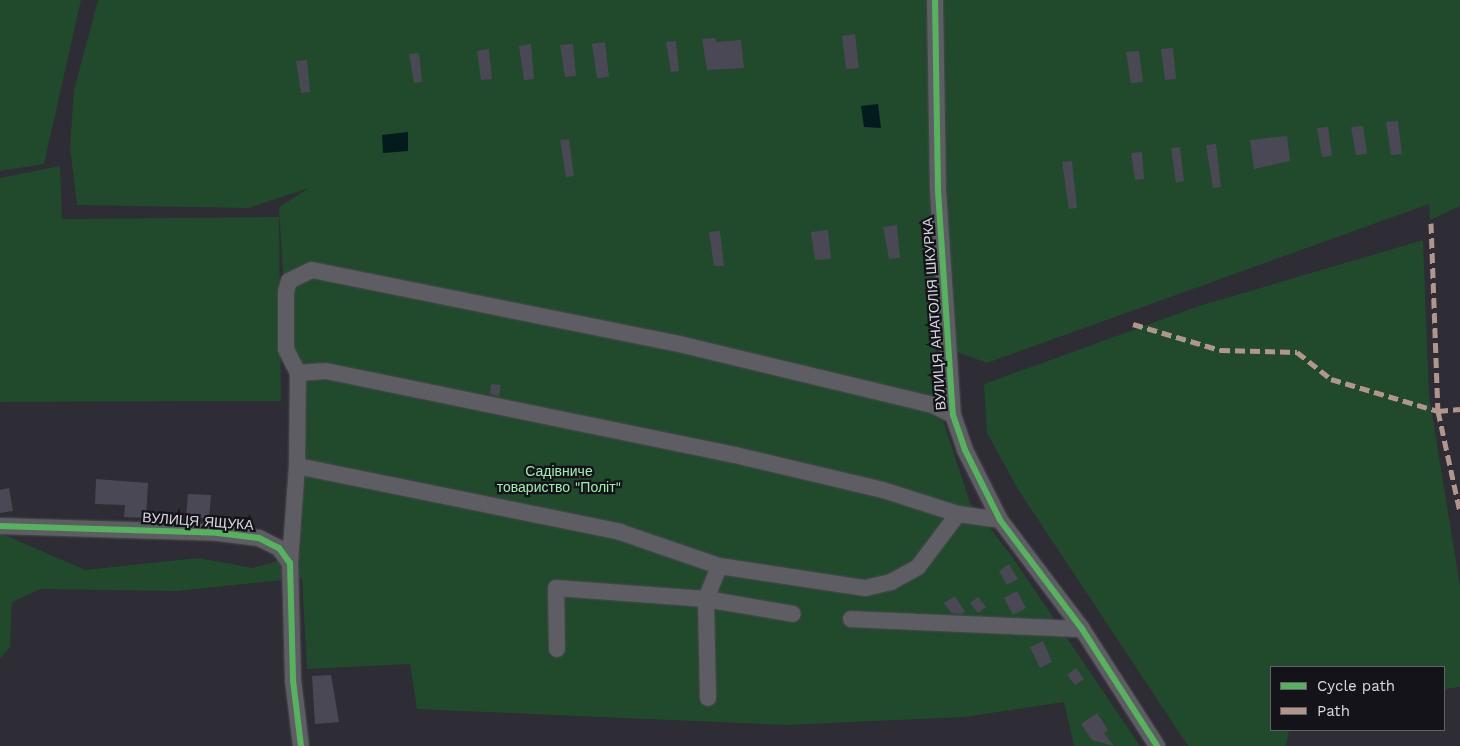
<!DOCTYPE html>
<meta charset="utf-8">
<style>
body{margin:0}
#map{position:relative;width:1460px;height:746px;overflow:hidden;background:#2e2c34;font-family:"Work Sans",sans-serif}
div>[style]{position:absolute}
.green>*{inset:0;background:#21492c}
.water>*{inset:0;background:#041b1d}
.building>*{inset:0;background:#4b4855}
.roads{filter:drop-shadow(0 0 1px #4a4950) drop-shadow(0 0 1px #4a4950)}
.minor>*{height:16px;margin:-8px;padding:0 8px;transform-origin:8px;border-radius:8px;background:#5f5d64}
.quiet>*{height:5px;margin-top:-2.5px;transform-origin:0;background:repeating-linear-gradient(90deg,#b2968c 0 10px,transparent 0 15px)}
.cycleway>*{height:6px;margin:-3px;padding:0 3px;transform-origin:3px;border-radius:3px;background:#56b35d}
span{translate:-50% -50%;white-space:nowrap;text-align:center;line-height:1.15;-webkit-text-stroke:4.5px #141319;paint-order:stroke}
.street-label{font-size:14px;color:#dbdae3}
.park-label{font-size:14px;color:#a3edb0}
.legend{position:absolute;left:1270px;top:666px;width:175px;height:65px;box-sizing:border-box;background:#141319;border:1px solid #64636a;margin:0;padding:6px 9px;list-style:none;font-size:15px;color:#dbdae3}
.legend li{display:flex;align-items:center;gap:10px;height:25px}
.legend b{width:25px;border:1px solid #64636a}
</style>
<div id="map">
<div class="green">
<i style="clip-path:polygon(0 0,81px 0,44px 164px,0 171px)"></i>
<i style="clip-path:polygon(98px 0,1460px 0,1460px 206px,1430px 220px,1429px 204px,987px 363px,935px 344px,938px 405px,970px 503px,1011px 555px,1140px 746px,1074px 746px,1064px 702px,964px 717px,786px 725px,417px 709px,410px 664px,307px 669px,302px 578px,177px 591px,41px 589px,12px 602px,10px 647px,0 659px,0 533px,85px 570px,198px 558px,253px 568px,300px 555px,279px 207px,309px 188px,249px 208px,77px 205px,70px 147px,74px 90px)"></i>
<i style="clip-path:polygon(60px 166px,62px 219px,279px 217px,281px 401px,0 402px,0 178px)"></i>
<i style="clip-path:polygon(1423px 240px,1429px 395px,1460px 586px,1460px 687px,1444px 689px,1444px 667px,1271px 667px,1271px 730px,1289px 730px,1286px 746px,1188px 746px,1019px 491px,987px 433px,984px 384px,1199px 306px)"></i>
</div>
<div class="water">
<i style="clip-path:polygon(878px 104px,881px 128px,864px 127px,861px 106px)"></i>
<i style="clip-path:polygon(408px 132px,408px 151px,383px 153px,382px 135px)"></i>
</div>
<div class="building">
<i style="clip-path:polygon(855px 34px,859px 68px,846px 69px,842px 36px)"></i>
<i style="clip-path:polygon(715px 38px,716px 42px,741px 40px,744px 68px,707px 70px,702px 39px)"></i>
<i style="clip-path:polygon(676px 41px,679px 71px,671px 72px,666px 42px)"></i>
<i style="clip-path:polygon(605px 42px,609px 77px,597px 78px,592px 44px)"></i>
<i style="clip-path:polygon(531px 44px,534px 79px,524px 80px,519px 46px)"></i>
<i style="clip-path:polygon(573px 44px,576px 76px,565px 77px,560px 45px)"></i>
<i style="clip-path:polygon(1173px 48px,1176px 79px,1165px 80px,1161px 49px)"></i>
<i style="clip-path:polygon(489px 49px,492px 79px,481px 80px,477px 51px)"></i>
<i style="clip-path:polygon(1139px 51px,1143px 82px,1131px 83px,1126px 52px)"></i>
<i style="clip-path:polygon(419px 53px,422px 82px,414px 83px,409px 54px)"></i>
<i style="clip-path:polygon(307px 60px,310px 92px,301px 93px,296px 61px)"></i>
<i style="clip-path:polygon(1398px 121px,1402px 154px,1391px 155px,1386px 122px)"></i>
<i style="clip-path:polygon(1363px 126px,1367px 154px,1356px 155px,1351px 127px)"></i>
<i style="clip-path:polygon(1328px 127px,1332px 156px,1322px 157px,1317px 128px)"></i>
<i style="clip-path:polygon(1287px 136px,1290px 161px,1254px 169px,1250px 140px)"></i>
<i style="clip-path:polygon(569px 139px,574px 176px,566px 177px,560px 140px)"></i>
<i style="clip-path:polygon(1216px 144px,1221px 187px,1213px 188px,1206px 145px)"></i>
<i style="clip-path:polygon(1180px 147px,1184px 181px,1176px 183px,1171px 148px)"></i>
<i style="clip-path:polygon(1142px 152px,1144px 179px,1135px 180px,1131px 153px)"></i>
<i style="clip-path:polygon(1072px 161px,1077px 208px,1069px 209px,1062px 162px)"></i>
<i style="clip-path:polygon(897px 225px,900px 258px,889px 259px,883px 227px)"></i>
<i style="clip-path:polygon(828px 230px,831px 259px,815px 260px,811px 232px)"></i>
<i style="clip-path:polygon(720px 231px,724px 266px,714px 266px,709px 232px)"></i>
<i style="clip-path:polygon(491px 384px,501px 385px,499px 396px,490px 394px)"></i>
<i style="clip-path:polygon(96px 479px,148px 483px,146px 518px,124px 517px,125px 505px,95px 504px)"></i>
<i style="clip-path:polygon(9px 488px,13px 511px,0 513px,0 490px)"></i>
<i style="clip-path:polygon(188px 494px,211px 495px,209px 519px,186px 517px)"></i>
<i style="clip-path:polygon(1009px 564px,1018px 579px,1007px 585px,999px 571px)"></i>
<i style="clip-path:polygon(1017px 591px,1026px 608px,1013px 615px,1004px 598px)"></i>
<i style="clip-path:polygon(955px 596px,965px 612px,961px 614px,951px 613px,944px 603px)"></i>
<i style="clip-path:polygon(978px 597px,986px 607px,978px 613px,970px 603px)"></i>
<i style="clip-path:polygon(1043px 641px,1052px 662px,1040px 668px,1030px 647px)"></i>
<i style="clip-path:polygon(1076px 668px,1084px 679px,1075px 685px,1067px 675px)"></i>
<i style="clip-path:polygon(331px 675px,339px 722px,315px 724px,312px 676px)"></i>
<i style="clip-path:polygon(1097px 713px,1108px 730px,1104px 733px,1114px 746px,1092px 740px,1081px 724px)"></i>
</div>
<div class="roads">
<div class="minor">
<i style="left:935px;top:0;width:191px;rotate:89.1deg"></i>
<i style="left:938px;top:191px;width:225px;rotate:86.2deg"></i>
<i style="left:953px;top:415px;width:37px;rotate:71deg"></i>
<i style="left:965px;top:450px;width:78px;rotate:63.4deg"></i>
<i style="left:1000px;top:520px;width:136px;rotate:53deg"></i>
<i style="left:1082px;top:629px;width:139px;rotate:57.3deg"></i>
<i style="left:298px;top:373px;width:27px;rotate:-117deg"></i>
<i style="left:286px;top:349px;width:57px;rotate:-90deg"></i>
<i style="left:286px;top:292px;width:11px;rotate:-75deg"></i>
<i style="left:289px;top:281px;width:25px;rotate:-26deg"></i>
<i style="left:312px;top:270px;width:370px;rotate:11.4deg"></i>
<i style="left:675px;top:343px;width:265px;rotate:13.5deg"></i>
<i style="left:933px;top:405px;width:22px;rotate:27deg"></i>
<i style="left:297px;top:466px;width:93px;rotate:-89.4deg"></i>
<i style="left:298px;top:373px;width:28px;rotate:-4deg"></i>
<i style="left:326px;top:371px;width:418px;rotate:11.6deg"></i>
<i style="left:735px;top:455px;width:152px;rotate:13.3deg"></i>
<i style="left:883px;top:490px;width:79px;rotate:17.7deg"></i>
<i style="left:0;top:526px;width:218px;rotate:1.8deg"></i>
<i style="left:218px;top:533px;width:41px;rotate:7deg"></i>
<i style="left:259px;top:538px;width:22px;rotate:27deg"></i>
<i style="left:279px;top:548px;width:19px;rotate:54deg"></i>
<i style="left:290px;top:563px;width:117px;rotate:88.5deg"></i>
<i style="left:293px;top:680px;width:66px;rotate:83.1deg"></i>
<i style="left:290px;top:563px;width:97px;rotate:-85.9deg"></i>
<i style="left:297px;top:466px;width:330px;rotate:11.5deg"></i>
<i style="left:620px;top:532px;width:105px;rotate:19deg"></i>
<i style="left:719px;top:566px;width:148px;rotate:8.6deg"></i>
<i style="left:865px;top:588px;width:27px;rotate:-13deg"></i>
<i style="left:891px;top:582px;width:31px;rotate:-29deg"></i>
<i style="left:918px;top:567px;width:66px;rotate:-53deg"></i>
<i style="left:958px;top:514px;width:42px;rotate:8.1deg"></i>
<i style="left:851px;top:619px;width:231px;rotate:2.5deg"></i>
<i style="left:557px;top:649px;width:61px;rotate:-90.9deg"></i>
<i style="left:556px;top:588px;width:150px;rotate:4.2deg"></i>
<i style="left:706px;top:599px;width:88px;rotate:9.8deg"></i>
<i style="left:708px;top:698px;width:99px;rotate:-91.2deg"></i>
<i style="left:706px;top:599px;width:35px;rotate:-68deg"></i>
</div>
</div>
<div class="quiet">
<i style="left:1431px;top:223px;width:188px;rotate:87.9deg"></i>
<i style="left:1438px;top:411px;width:103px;rotate:77.7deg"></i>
<i style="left:1133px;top:324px;width:91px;rotate:16.6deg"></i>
<i style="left:1220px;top:350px;width:77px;rotate:1.5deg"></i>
<i style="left:1297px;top:352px;width:43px;rotate:38.5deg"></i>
<i style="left:1331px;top:379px;width:112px;rotate:16.7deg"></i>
<i style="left:1438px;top:411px;width:22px;rotate:-5deg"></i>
</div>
<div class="cycleway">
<i style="left:935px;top:0;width:191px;rotate:89.1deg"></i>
<i style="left:938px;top:191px;width:225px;rotate:86.2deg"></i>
<i style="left:953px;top:415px;width:37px;rotate:71deg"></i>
<i style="left:965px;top:450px;width:78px;rotate:63.4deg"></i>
<i style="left:1000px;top:520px;width:136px;rotate:53deg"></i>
<i style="left:1082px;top:629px;width:139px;rotate:57.3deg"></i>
<i style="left:0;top:526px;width:218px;rotate:1.8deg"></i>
<i style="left:218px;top:533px;width:41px;rotate:7deg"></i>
<i style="left:259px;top:538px;width:22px;rotate:27deg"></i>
<i style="left:279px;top:548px;width:19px;rotate:54deg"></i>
<i style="left:290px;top:563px;width:117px;rotate:88.5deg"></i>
<i style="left:293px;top:680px;width:66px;rotate:83.1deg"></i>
</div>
<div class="street-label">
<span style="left:934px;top:314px;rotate:-94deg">ВУЛИЦЯ АНАТОЛІЯ ШКУРКА</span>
<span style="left:198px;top:521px;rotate:4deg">ВУЛИЦЯ ЯЩУКА</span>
</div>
<div class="park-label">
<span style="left:559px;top:479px">Садівниче<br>товариство "Політ"</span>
</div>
<ul class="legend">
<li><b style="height:6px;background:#56b35d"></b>Cycle path</li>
<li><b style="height:6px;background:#b2968c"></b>Path</li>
</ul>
</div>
